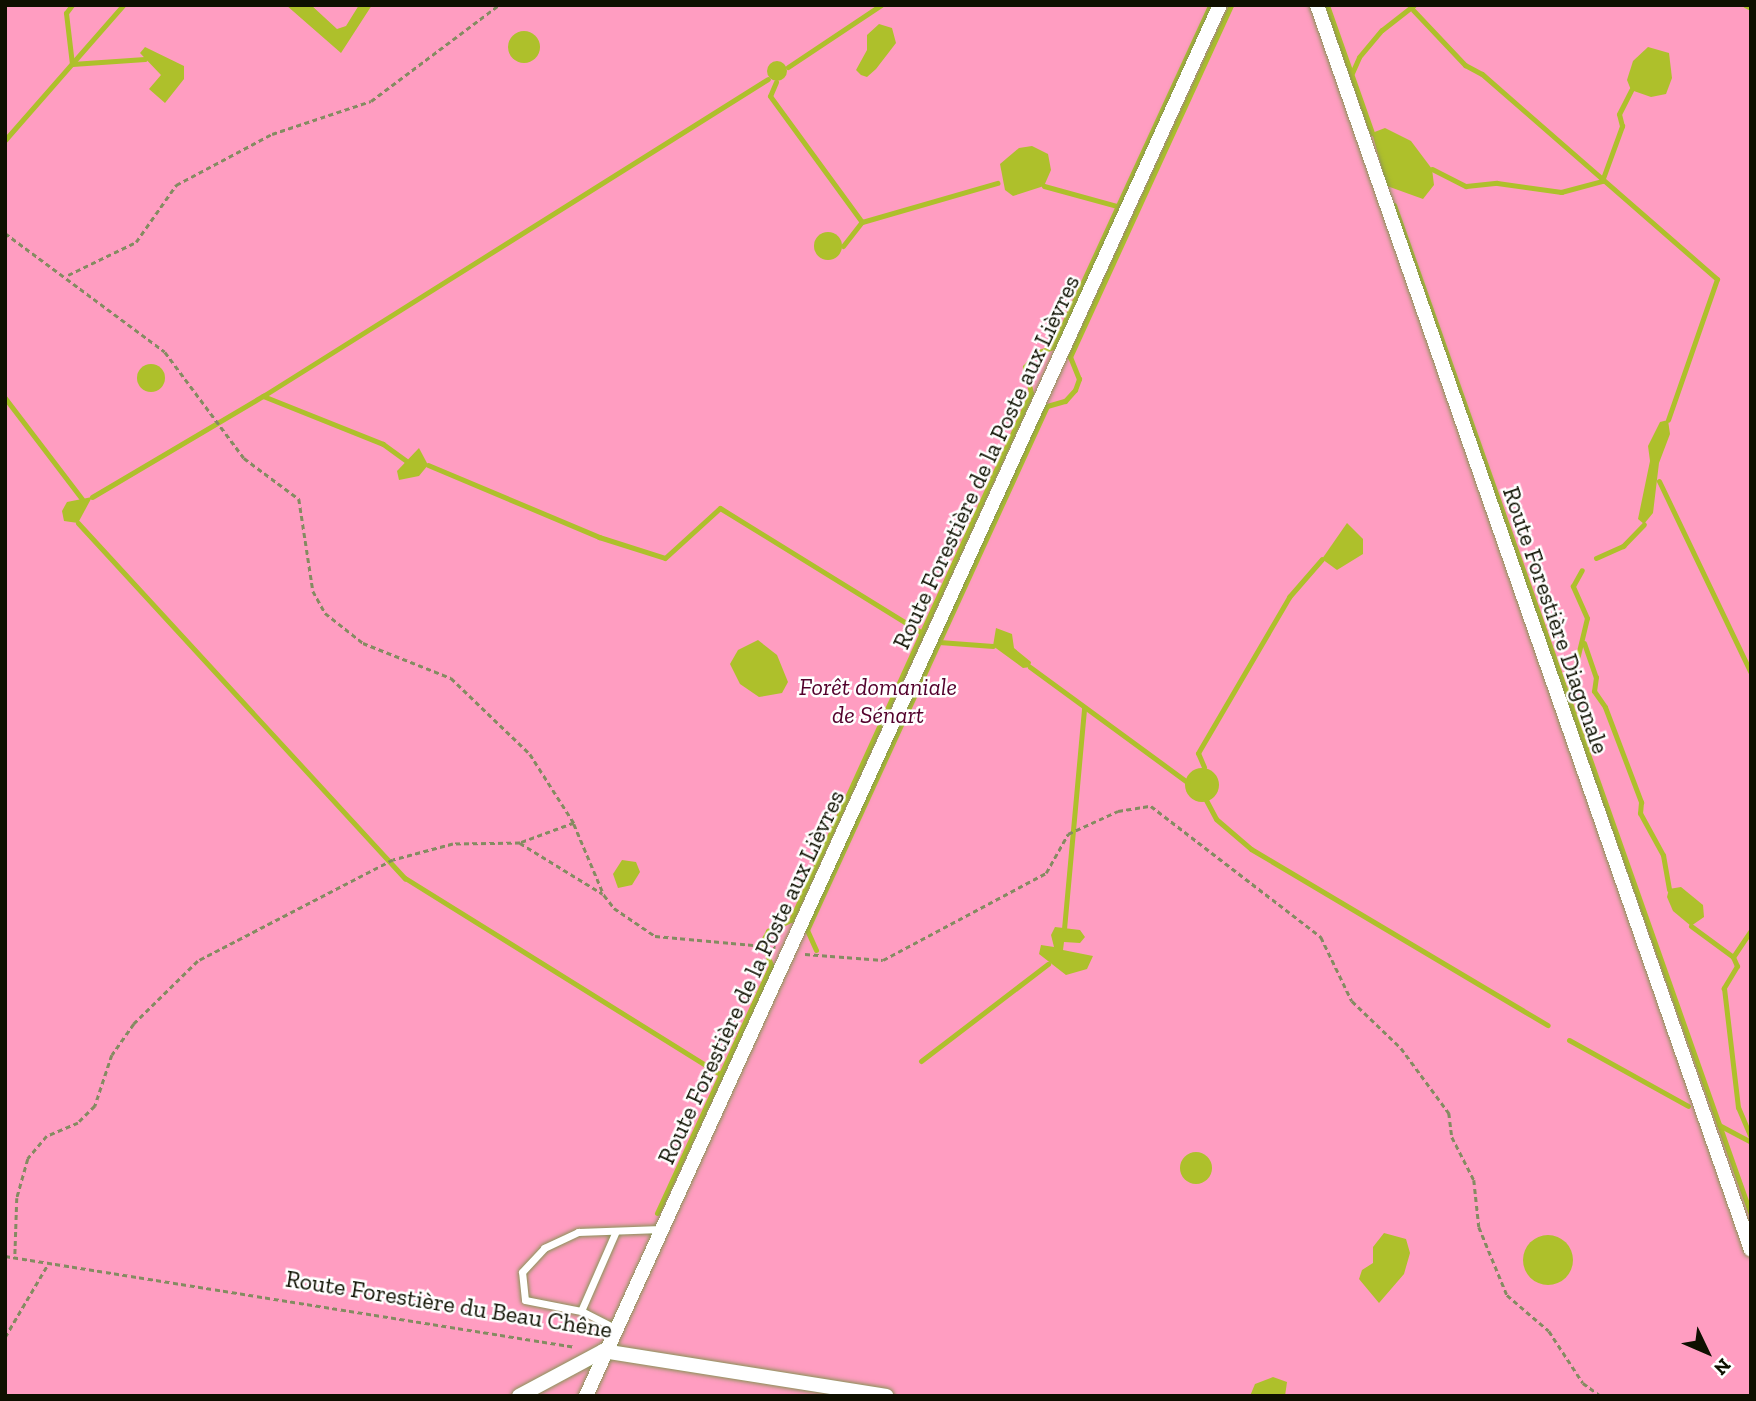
<!DOCTYPE html>
<meta charset="utf-8">
<style>
body{margin:0}
#map{position:relative;width:1756px;height:1401px;overflow:hidden;background:#e1edad;font-family:"Zilla Slab",serif}
div>[style]{position:absolute}
.green>*{inset:0;background:#ff9dc1}
.water>*{inset:0;background:#aec02b}
.round{border-radius:50%}
.stream>*{height:5px;margin:-2.5px;padding:0 2.5px;transform-origin:2.5px;border-radius:2.5px;background:#aec02b}
.path>*{height:2.5px;margin-top:-1.25px;transform-origin:0;background:repeating-linear-gradient(90deg,#848b61 0 5px,transparent 0 8.5px)}
.roads{filter:drop-shadow(0 0 2px #889255) drop-shadow(0 0 2px #889255)}
.service>*{height:7px;margin:-3.5px;padding:0 3.5px;transform-origin:3.5px;border-radius:3.5px;background:#fff}
.minor>*{height:14px;margin:-7px;padding:0 7px;transform-origin:7px;border-radius:7px;background:#fff}
span{translate:-50% -50%;white-space:nowrap;text-align:center;line-height:1.15;-webkit-text-stroke:5px #fff;paint-order:stroke}
.street-label{font-size:24px;color:#0e1000}
.park-label{font-size:24px;color:#53012c;font-style:italic}
.frame{position:absolute;inset:0;border:7px solid #0e1000;pointer-events:none}
.north{position:absolute;left:1672px;top:1317px;width:70px;height:70px;-webkit-text-stroke:5px #fff;paint-order:stroke;rotate:134deg;font-size:19px;font-weight:700;line-height:28px;text-align:center;color:#0e1000}
.north::after{content:'';display:block;margin:auto;width:24px;height:32px;background:#0e1000;clip-path:polygon(50% 0,100% 100%,50% 72%,0 100%)}
</style>
<div id="map">
<div class="green">
<i style="clip-path:polygon(5px 5px,1751px 5px,1751px 1396px,5px 1396px)"></i>
</div>
<div class="water">
<i style="clip-path:polygon(286px 5px,311px 5px,337px 29px,346px 26px,359px 5px,372px 5px,341px 53px)"></i>
<i style="clip-path:polygon(879px 24px,892px 28px,896px 43px,876px 69px,867px 77px,861px 75px,856px 70px,867px 50px,867px 35px)"></i>
<i class="round" style="left:508px;top:31px;width:32px;height:32px"></i>
<i style="clip-path:polygon(145px 47px,184px 66px,184px 79px,165px 103px,149px 89px,161px 75px,140px 53px)"></i>
<i style="clip-path:polygon(1648px 47px,1669px 53px,1672px 78px,1666px 94px,1651px 97px,1631px 90px,1627px 80px,1633px 61px)"></i>
<i class="round" style="left:767px;top:61px;width:20px;height:20px"></i>
<i style="clip-path:polygon(1385px 128px,1411px 141px,1432px 169px,1434px 185px,1423px 199px,1387px 186px,1372px 133px)"></i>
<i style="clip-path:polygon(1032px 146px,1048px 154px,1051px 170px,1044px 186px,1013px 196px,1005px 190px,1000px 164px,1019px 148px)"></i>
<i class="round" style="left:814px;top:232px;width:28px;height:28px"></i>
<i class="round" style="left:137px;top:364px;width:28px;height:28px"></i>
<i style="clip-path:polygon(1668px 420px,1670px 434px,1659px 463px,1653px 513px,1644px 524px,1638px 519px,1650px 461px,1648px 446px,1660px 422px)"></i>
<i style="clip-path:polygon(419px 448px,428px 465px,419px 476px,399px 480px,397px 471px)"></i>
<i style="clip-path:polygon(92px 497px,78px 523px,64px 521px,62px 511px,67px 502px)"></i>
<i style="clip-path:polygon(1347px 523px,1363px 539px,1363px 554px,1337px 570px,1322px 559px)"></i>
<i style="clip-path:polygon(996px 628px,1012px 634px,1014px 648px,1031px 662px,1030px 667px,1023px 668px,993px 646px)"></i>
<i style="clip-path:polygon(758px 640px,777px 655px,788px 682px,782px 693px,759px 697px,740px 684px,730px 664px,738px 650px)"></i>
<i class="round" style="left:1185px;top:768px;width:34px;height:34px"></i>
<i style="clip-path:polygon(622px 860px,636px 862px,640px 872px,632px 885px,618px 888px,613px 874px)"></i>
<i style="clip-path:polygon(1681px 887px,1703px 905px,1704px 917px,1691px 926px,1673px 911px,1667px 897px,1669px 889px)"></i>
<i style="clip-path:polygon(1055px 927px,1080px 930px,1085px 937px,1080px 943px,1064px 942px,1063px 950px,1093px 956px,1087px 969px,1066px 975px,1039px 954px,1041px 945px,1054px 947px,1051px 935px)"></i>
<i class="round" style="left:1180px;top:1152px;width:32px;height:32px"></i>
<i style="clip-path:polygon(1384px 1233px,1406px 1239px,1410px 1253px,1404px 1274px,1379px 1303px,1359px 1279px,1362px 1270px,1373px 1263px,1373px 1247px)"></i>
<i class="round" style="left:1523px;top:1235px;width:50px;height:50px"></i>
<i style="clip-path:polygon(1273px 1377px,1287px 1382px,1285px 1396px,1250px 1396px,1255px 1384px)"></i>
</div>
<div class="stream">
<i style="left:72px;top:5px;width:10px;rotate:127deg"></i>
<i style="left:66px;top:13px;width:51px;rotate:83.3deg"></i>
<i style="left:72px;top:64px;width:73px;rotate:-3.9deg"></i>
<i style="left:1327px;top:5px;width:136px;rotate:70.6deg"></i>
<i style="left:1745px;top:5px;width:7px;rotate:27deg"></i>
<i style="left:1413px;top:10px;width:76px;rotate:46.6deg"></i>
<i style="left:1465px;top:65px;width:19px;rotate:28deg"></i>
<i style="left:1482px;top:74px;width:312px;rotate:41.1deg"></i>
<i style="left:1717px;top:279px;width:149px;rotate:109.2deg"></i>
<i style="left:788px;top:67px;width:112px;rotate:-33.7deg"></i>
<i style="left:1352px;top:73px;width:17px;rotate:-66deg"></i>
<i style="left:1359px;top:57px;width:35px;rotate:-50deg"></i>
<i style="left:1382px;top:30px;width:41px;rotate:-38deg"></i>
<i style="left:776px;top:82px;width:15px;rotate:113deg"></i>
<i style="left:770px;top:96px;width:156px;rotate:53.9deg"></i>
<i style="left:5px;top:140px;width:179px;rotate:-48.8deg"></i>
<i style="left:1432px;top:169px;width:38px;rotate:27deg"></i>
<i style="left:1466px;top:186px;width:31px;rotate:-6deg"></i>
<i style="left:1497px;top:183px;width:65px;rotate:8deg"></i>
<i style="left:1561px;top:192px;width:42px;rotate:-15deg"></i>
<i style="left:1602px;top:181px;width:59px;rotate:-70deg"></i>
<i style="left:1622px;top:126px;width:12px;rotate:-104deg"></i>
<i style="left:1619px;top:114px;width:27px;rotate:-63deg"></i>
<i style="left:1044px;top:186px;width:76px;rotate:15.3deg"></i>
<i style="left:1394px;top:205px;width:1071px;rotate:70.53deg"></i>
<i style="left:843px;top:246px;width:31px;rotate:-52deg"></i>
<i style="left:862px;top:222px;width:141px;rotate:-16.1deg"></i>
<i style="left:263px;top:396px;width:129px;rotate:21.8deg"></i>
<i style="left:383px;top:444px;width:29px;rotate:36deg"></i>
<i style="left:5px;top:398px;width:127px;rotate:52.7deg"></i>
<i style="left:428px;top:465px;width:186px;rotate:22.8deg"></i>
<i style="left:599px;top:537px;width:69px;rotate:17.7deg"></i>
<i style="left:665px;top:558px;width:74px;rotate:-42.3deg"></i>
<i style="left:720px;top:508px;width:238px;rotate:31.7deg"></i>
<i style="left:1659px;top:481px;width:213px;rotate:64.4deg"></i>
<i style="left:92px;top:497px;width:199px;rotate:-30.6deg"></i>
<i style="left:263px;top:396px;width:596px;rotate:-32.12deg"></i>
<i style="left:78px;top:523px;width:483px;rotate:47.4deg"></i>
<i style="left:405px;top:878px;width:373px;rotate:31.9deg"></i>
<i style="left:1596px;top:558px;width:30px;rotate:-24deg"></i>
<i style="left:1623px;top:546px;width:30px;rotate:-46deg"></i>
<i style="left:939px;top:642px;width:54px;rotate:4.2deg"></i>
<i style="left:1584px;top:643px;width:36px;rotate:71deg"></i>
<i style="left:1596px;top:677px;width:14px;rotate:98deg"></i>
<i style="left:1594px;top:691px;width:19px;rotate:55deg"></i>
<i style="left:1605px;top:707px;width:102px;rotate:69.2deg"></i>
<i style="left:1641px;top:802px;width:11px;rotate:95deg"></i>
<i style="left:1640px;top:813px;width:48px;rotate:61.3deg"></i>
<i style="left:1663px;top:855px;width:35px;rotate:80deg"></i>
<i style="left:1030px;top:667px;width:195px;rotate:36.2deg"></i>
<i style="left:1568px;top:697px;width:81px;rotate:-76.5deg"></i>
<i style="left:1587px;top:618px;width:35px;rotate:-114deg"></i>
<i style="left:1573px;top:586px;width:18px;rotate:-61deg"></i>
<i style="left:1204px;top:767px;width:15px;rotate:-113deg"></i>
<i style="left:1198px;top:753px;width:181px;rotate:-59.7deg"></i>
<i style="left:1289px;top:597px;width:50px;rotate:-49deg"></i>
<i style="left:1206px;top:800px;width:21px;rotate:62deg"></i>
<i style="left:1216px;top:819px;width:46px;rotate:40.6deg"></i>
<i style="left:1251px;top:849px;width:345px;rotate:30.7deg"></i>
<i style="left:1691px;top:926px;width:52px;rotate:36.4deg"></i>
<i style="left:1733px;top:957px;width:10px;rotate:66deg"></i>
<i style="left:1737px;top:966px;width:26px;rotate:121deg"></i>
<i style="left:1724px;top:988px;width:120px;rotate:83.3deg"></i>
<i style="left:1738px;top:1107px;width:33px;rotate:67deg"></i>
<i style="left:1064px;top:929px;width:222px;rotate:-84.8deg"></i>
<i style="left:816px;top:950px;width:22px;rotate:-114deg"></i>
<i style="left:807px;top:930px;width:576px;rotate:-65.39deg"></i>
<i style="left:1047px;top:406px;width:19px;rotate:-16deg"></i>
<i style="left:1065px;top:401px;width:15px;rotate:-48deg"></i>
<i style="left:1075px;top:390px;width:12px;rotate:-70deg"></i>
<i style="left:1079px;top:379px;width:24px;rotate:-112deg"></i>
<i style="left:1070px;top:357px;width:387px;rotate:-65.4deg"></i>
<i style="left:1733px;top:957px;width:32px;rotate:-56deg"></i>
<i style="left:1569px;top:1040px;width:136px;rotate:29deg"></i>
<i style="left:921px;top:1061px;width:160px;rotate:-37.4deg"></i>
<i style="left:1719px;top:1125px;width:36px;rotate:28deg"></i>
<i style="left:657px;top:1213px;width:273px;rotate:-65.3deg"></i>
<i style="left:771px;top:965px;width:25px;rotate:-111deg"></i>
<i style="left:762px;top:942px;width:13px;rotate:-61deg"></i>
<i style="left:768px;top:931px;width:25px;rotate:-26deg"></i>
<i style="left:791px;top:920px;width:579px;rotate:-65.52deg"></i>
<i style="left:1031px;top:393px;width:27px;rotate:-103deg"></i>
<i style="left:1025px;top:367px;width:18px;rotate:-52deg"></i>
<i style="left:1036px;top:353px;width:18px;rotate:-19deg"></i>
<i style="left:1053px;top:347px;width:376px;rotate:-65.3deg"></i>
</div>
<div class="path">
<i style="left:5px;top:233px;width:199px;rotate:36.6deg"></i>
<i style="left:165px;top:352px;width:132px;rotate:53.3deg"></i>
<i style="left:244px;top:458px;width:69px;rotate:36.7deg"></i>
<i style="left:299px;top:499px;width:93px;rotate:81.3deg"></i>
<i style="left:313px;top:591px;width:25px;rotate:61deg"></i>
<i style="left:325px;top:613px;width:48px;rotate:38.3deg"></i>
<i style="left:363px;top:643px;width:95px;rotate:21.7deg"></i>
<i style="left:451px;top:678px;width:110px;rotate:43.9deg"></i>
<i style="left:530px;top:754px;width:82px;rotate:57.5deg"></i>
<i style="left:574px;top:823px;width:58px;rotate:159.7deg"></i>
<i style="left:520px;top:843px;width:67px;rotate:179.1deg"></i>
<i style="left:453px;top:844px;width:62px;rotate:165.1deg"></i>
<i style="left:393px;top:860px;width:220px;rotate:152.6deg"></i>
<i style="left:198px;top:961px;width:90px;rotate:135.5deg"></i>
<i style="left:134px;top:1024px;width:38px;rotate:125deg"></i>
<i style="left:112px;top:1055px;width:54px;rotate:108.4deg"></i>
<i style="left:95px;top:1106px;width:24px;rotate:135deg"></i>
<i style="left:78px;top:1123px;width:34px;rotate:157deg"></i>
<i style="left:47px;top:1136px;width:30px;rotate:130deg"></i>
<i style="left:28px;top:1159px;width:41px;rotate:105.8deg"></i>
<i style="left:17px;top:1198px;width:59px;rotate:91.9deg"></i>
<i style="left:68px;top:275px;width:76px;rotate:-25.9deg"></i>
<i style="left:136px;top:242px;width:70px;rotate:-54.9deg"></i>
<i style="left:176px;top:185px;width:109px;rotate:-28deg"></i>
<i style="left:272px;top:134px;width:104px;rotate:-18.4deg"></i>
<i style="left:371px;top:101px;width:160px;rotate:-36.9deg"></i>
<i style="left:574px;top:824px;width:77px;rotate:67.1deg"></i>
<i style="left:604px;top:895px;width:16px;rotate:52deg"></i>
<i style="left:614px;top:908px;width:50px;rotate:34.3deg"></i>
<i style="left:655px;top:936px;width:121px;rotate:5.2deg"></i>
<i style="left:520px;top:843px;width:97px;rotate:31.6deg"></i>
<i style="left:805px;top:954px;width:78px;rotate:4.4deg"></i>
<i style="left:883px;top:960px;width:185px;rotate:-28.1deg"></i>
<i style="left:1046px;top:873px;width:45px;rotate:-60.6deg"></i>
<i style="left:1068px;top:834px;width:55px;rotate:-24.7deg"></i>
<i style="left:1118px;top:811px;width:33px;rotate:-9deg"></i>
<i style="left:1151px;top:806px;width:215px;rotate:37.6deg"></i>
<i style="left:1321px;top:937px;width:71px;rotate:64.2deg"></i>
<i style="left:1352px;top:1001px;width:68px;rotate:43.8deg"></i>
<i style="left:1401px;top:1048px;width:81px;rotate:53.6deg"></i>
<i style="left:1449px;top:1113px;width:24px;rotate:83deg"></i>
<i style="left:1452px;top:1137px;width:48px;rotate:62.9deg"></i>
<i style="left:1474px;top:1180px;width:47px;rotate:83.9deg"></i>
<i style="left:1479px;top:1227px;width:74px;rotate:67.6deg"></i>
<i style="left:1507px;top:1295px;width:55px;rotate:40.6deg"></i>
<i style="left:1549px;top:1331px;width:62px;rotate:56.8deg"></i>
<i style="left:1583px;top:1383px;width:22px;rotate:36deg"></i>
<i style="left:5px;top:1256px;width:578px;rotate:9.06deg"></i>
<i style="left:5px;top:1337px;width:85px;rotate:-59.5deg"></i>
</div>
<div class="roads">
<div class="service">
<i style="left:581px;top:1311px;width:87px;rotate:-66.4deg"></i>
<i style="left:615px;top:1328px;width:38px;rotate:-153deg"></i>
<i style="left:581px;top:1311px;width:57px;rotate:-168.9deg"></i>
<i style="left:525px;top:1300px;width:28px;rotate:-96deg"></i>
<i style="left:522px;top:1272px;width:33px;rotate:-47deg"></i>
<i style="left:544px;top:1248px;width:38px;rotate:-25deg"></i>
<i style="left:578px;top:1232px;width:83px;rotate:-2.1deg"></i>
</div>
<div class="minor">
<i style="left:1317px;top:5px;width:1318px;rotate:70.78deg"></i>
<i style="left:603px;top:1351px;width:287px;rotate:9deg"></i>
<i style="left:519px;top:1396px;width:95px;rotate:-28.2deg"></i>
<i style="left:586px;top:1396px;width:1529px;rotate:-65.5deg"></i>
</div>
</div>
<div class="street-label">
<span style="left:986px;top:462px;rotate:-65deg">Route Forestière de la Poste aux Lièvres</span>
<span style="left:1556px;top:620px;rotate:71deg">Route Forestière Diagonale</span>
<span style="left:751px;top:977px;rotate:-65deg">Route Forestière de la Poste aux Lièvres</span>
<span style="left:449px;top:1304px;rotate:9deg">Route Forestière du Beau Chêne</span>
</div>
<div class="park-label">
<span style="left:878px;top:701px">Forêt domaniale<br>de Sénart</span>
</div>
<div class="frame"></div>
<div class="north">N</div>
</div>
